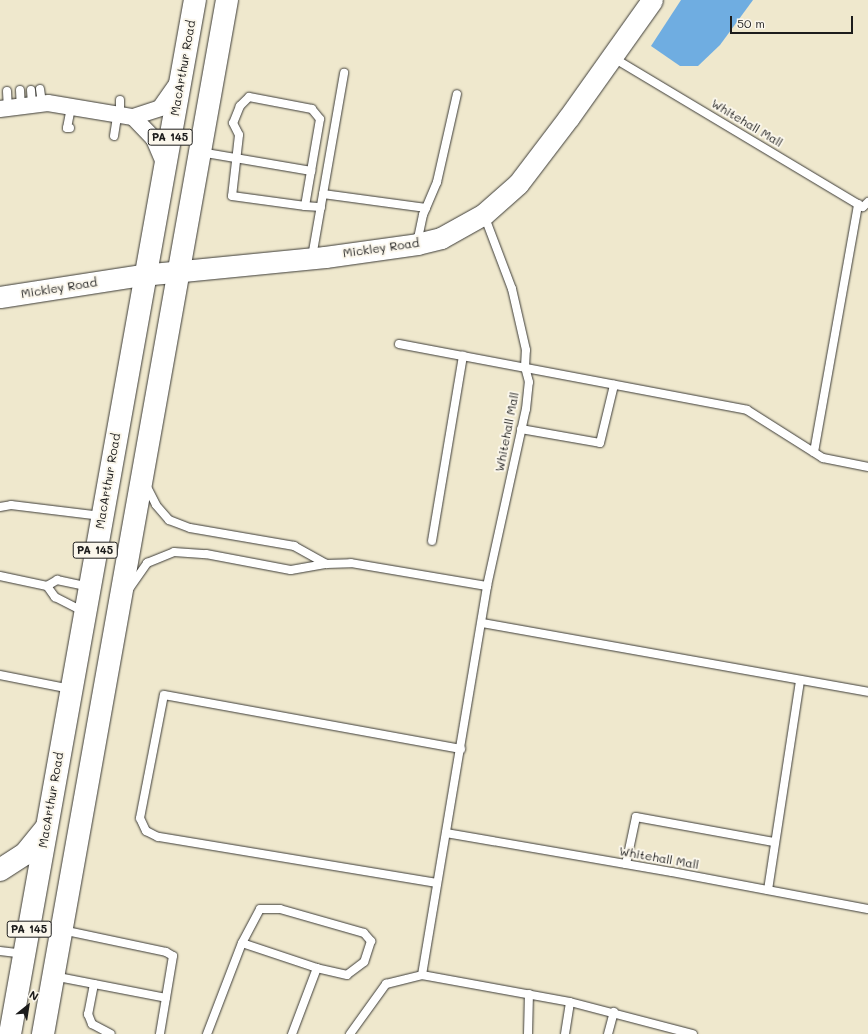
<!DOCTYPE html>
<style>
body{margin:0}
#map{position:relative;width:868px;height:1034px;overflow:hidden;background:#efe8cd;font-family:Mali,sans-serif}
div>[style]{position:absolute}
.water>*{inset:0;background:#6fade1}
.roads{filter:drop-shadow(0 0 1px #3c3b37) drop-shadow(0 0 1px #3c3b37)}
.service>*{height:8px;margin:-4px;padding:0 4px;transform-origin:4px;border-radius:4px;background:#fff}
.minor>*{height:16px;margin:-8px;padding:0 8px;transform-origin:8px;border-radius:8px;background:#fff}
.tertiary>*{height:21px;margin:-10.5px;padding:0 10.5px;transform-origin:10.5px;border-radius:10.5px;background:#fff}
.trunk>*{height:22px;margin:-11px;padding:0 11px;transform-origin:11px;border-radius:11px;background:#fff}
span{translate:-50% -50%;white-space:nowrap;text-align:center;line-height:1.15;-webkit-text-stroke:4px #fbf7ec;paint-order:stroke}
.shield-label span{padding:1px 3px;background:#fbf7ec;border:1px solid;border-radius:3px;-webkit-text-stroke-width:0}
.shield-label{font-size:11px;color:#1c1c1c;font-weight:700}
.street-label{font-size:12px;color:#1c1c1c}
.north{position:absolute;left:8px;top:986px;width:40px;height:40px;-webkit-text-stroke:3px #fbf7ec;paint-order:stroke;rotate:30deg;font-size:11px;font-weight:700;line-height:16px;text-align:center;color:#1c1c1c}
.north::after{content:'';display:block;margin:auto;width:14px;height:18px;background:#1c1c1c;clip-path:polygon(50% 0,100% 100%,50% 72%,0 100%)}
.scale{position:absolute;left:730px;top:16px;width:123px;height:18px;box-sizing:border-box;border:2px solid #1c1c1c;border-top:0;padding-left:5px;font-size:12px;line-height:14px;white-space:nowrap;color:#1c1c1c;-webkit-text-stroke:3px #fbf7ec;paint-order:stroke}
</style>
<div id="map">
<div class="water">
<i style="clip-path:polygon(681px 0,753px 0,720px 45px,698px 66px,680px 66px,651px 46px)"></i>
</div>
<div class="roads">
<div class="service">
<i style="left:612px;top:57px;width:292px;rotate:30.9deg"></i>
<i style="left:863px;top:207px;width:7px;rotate:-45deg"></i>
<i style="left:40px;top:89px;width:15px;rotate:82deg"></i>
<i style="left:20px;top:90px;width:17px;rotate:87deg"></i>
<i style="left:31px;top:90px;width:15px;rotate:86deg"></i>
<i style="left:7px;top:91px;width:17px;rotate:87deg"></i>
<i style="left:120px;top:100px;width:11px;rotate:90deg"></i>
<i style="left:120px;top:111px;width:7px;rotate:27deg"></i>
<i style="left:70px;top:128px;width:3px;rotate:180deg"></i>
<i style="left:67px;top:128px;width:20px;rotate:-79deg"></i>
<i style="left:114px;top:136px;width:20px;rotate:-81deg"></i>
<i style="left:200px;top:152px;width:113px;rotate:9.7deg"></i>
<i style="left:323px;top:194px;width:104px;rotate:7.7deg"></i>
<i style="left:305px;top:206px;width:88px;rotate:-80.2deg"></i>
<i style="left:320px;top:119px;width:13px;rotate:-129deg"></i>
<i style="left:312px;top:109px;width:64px;rotate:-169.2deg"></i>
<i style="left:249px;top:97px;width:13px;rotate:135deg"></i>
<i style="left:240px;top:106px;width:18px;rotate:112deg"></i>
<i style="left:233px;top:123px;width:13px;rotate:63deg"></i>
<i style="left:239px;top:135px;width:61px;rotate:96.5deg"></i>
<i style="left:232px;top:196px;width:74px;rotate:7.8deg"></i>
<i style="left:305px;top:206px;width:16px;rotate:4deg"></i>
<i style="left:417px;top:243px;width:29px;rotate:-78deg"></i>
<i style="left:423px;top:215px;width:36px;rotate:-67deg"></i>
<i style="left:437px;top:182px;width:90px;rotate:-77.2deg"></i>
<i style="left:312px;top:257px;width:187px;rotate:-80.1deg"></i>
<i style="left:399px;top:344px;width:354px;rotate:10.7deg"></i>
<i style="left:747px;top:410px;width:90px;rotate:32.3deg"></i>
<i style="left:823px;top:458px;width:46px;rotate:11.3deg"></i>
<i style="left:521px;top:429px;width:80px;rotate:10deg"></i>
<i style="left:600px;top:443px;width:60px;rotate:-76.4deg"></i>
<i style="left:814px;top:452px;width:252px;rotate:-79.9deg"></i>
<i style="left:146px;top:485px;width:22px;rotate:63deg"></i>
<i style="left:156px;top:505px;width:20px;rotate:49deg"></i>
<i style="left:169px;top:520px;width:22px;rotate:21deg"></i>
<i style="left:190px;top:528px;width:106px;rotate:9.8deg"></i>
<i style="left:294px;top:546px;width:37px;rotate:29deg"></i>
<i style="left:0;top:507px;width:11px;rotate:-10deg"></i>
<i style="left:11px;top:505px;width:91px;rotate:7deg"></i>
<i style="left:432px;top:541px;width:188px;rotate:-80.5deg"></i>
<i style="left:0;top:576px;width:48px;rotate:12deg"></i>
<i style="left:47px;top:586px;width:14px;rotate:54deg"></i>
<i style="left:55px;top:597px;width:33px;rotate:27deg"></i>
<i style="left:47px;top:586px;width:12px;rotate:-31deg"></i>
<i style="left:57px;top:580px;width:33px;rotate:12deg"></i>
<i style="left:129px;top:589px;width:32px;rotate:-55deg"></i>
<i style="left:147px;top:563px;width:29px;rotate:-22deg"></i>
<i style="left:174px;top:552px;width:32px;rotate:4deg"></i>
<i style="left:206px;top:554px;width:86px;rotate:10.7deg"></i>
<i style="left:291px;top:570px;width:36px;rotate:-10deg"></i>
<i style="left:326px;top:564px;width:25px;rotate:-2deg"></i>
<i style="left:351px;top:563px;width:138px;rotate:9.6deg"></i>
<i style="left:482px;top:623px;width:392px;rotate:10.1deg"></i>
<i style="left:0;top:675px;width:72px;rotate:11.2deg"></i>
<i style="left:446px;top:833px;width:229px;rotate:9.8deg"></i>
<i style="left:672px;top:872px;width:199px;rotate:10.7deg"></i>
<i style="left:626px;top:864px;width:48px;rotate:-78deg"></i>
<i style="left:636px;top:817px;width:140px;rotate:10.3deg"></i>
<i style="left:437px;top:883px;width:283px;rotate:-170.6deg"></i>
<i style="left:158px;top:837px;width:13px;rotate:-153deg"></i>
<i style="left:146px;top:831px;width:14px;rotate:-115deg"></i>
<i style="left:140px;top:818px;width:125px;rotate:-79deg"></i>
<i style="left:164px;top:695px;width:302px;rotate:10.3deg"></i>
<i style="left:768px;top:890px;width:212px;rotate:-81.3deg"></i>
<i style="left:62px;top:930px;width:106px;rotate:11.9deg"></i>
<i style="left:166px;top:952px;width:8px;rotate:30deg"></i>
<i style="left:173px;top:956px;width:79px;rotate:99.5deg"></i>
<i style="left:242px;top:943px;width:38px;rotate:-62deg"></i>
<i style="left:260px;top:909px;width:20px"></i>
<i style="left:280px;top:909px;width:87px;rotate:15.9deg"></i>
<i style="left:364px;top:933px;width:11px;rotate:49deg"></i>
<i style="left:371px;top:941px;width:22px;rotate:108deg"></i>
<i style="left:364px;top:962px;width:21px;rotate:143deg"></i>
<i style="left:347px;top:975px;width:31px;rotate:-167deg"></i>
<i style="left:0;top:951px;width:23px;rotate:7deg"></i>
<i style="left:422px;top:975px;width:394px;rotate:-80.5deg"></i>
<i style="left:487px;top:586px;width:181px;rotate:-77.6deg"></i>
<i style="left:526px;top:409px;width:27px;rotate:-84deg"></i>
<i style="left:529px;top:382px;width:16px;rotate:-105deg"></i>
<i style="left:525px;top:367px;width:17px;rotate:-87deg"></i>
<i style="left:526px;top:350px;width:63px;rotate:-102.9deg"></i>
<i style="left:512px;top:289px;width:79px;rotate:-110.7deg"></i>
<i style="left:53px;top:976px;width:115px;rotate:11deg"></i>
<i style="left:94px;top:984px;width:31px;rotate:101deg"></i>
<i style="left:88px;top:1014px;width:11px;rotate:68deg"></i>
<i style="left:92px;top:1024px;width:21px;rotate:28deg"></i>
<i style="left:207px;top:1034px;width:97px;rotate:-69deg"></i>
<i style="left:242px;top:943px;width:79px;rotate:18.4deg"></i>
<i style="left:317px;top:968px;width:71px;rotate:110.7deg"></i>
<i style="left:350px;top:1034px;width:62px;rotate:-54.2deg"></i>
<i style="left:386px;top:984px;width:37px;rotate:-14deg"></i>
<i style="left:422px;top:975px;width:150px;rotate:10.3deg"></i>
<i style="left:570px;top:1002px;width:127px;rotate:14.6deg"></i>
<i style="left:528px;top:1034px;width:40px;rotate:-88.6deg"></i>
<i style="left:565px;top:1034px;width:32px;rotate:-81deg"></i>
<i style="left:608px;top:1034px;width:23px;rotate:-75deg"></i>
</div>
<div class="minor">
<i style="left:0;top:109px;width:48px;rotate:-7.1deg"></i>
<i style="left:48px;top:103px;width:86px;rotate:9.4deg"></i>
<i style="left:133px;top:117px;width:28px;rotate:-18deg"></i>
<i style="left:160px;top:108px;width:32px;rotate:-55deg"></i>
<i style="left:133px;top:117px;width:30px;rotate:46deg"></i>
<i style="left:154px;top:139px;width:28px;rotate:67deg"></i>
</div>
<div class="tertiary">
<i style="left:0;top:297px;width:144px;rotate:-8.8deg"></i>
<i style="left:142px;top:275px;width:184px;rotate:-5.6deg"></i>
<i style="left:325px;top:257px;width:93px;rotate:-8deg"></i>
<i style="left:417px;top:244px;width:25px;rotate:-14deg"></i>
<i style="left:441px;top:238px;width:49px;rotate:-29.2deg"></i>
<i style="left:484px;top:214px;width:45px;rotate:-41.4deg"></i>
<i style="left:518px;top:184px;width:84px;rotate:-52.7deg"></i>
<i style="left:569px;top:117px;width:143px;rotate:-54.6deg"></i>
</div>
<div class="trunk">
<i style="left:0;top:870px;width:30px;rotate:-33deg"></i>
<i style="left:25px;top:854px;width:32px;rotate:-51deg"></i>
<i style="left:10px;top:1034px;width:1050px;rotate:-79.86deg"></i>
<i style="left:43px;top:1034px;width:1050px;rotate:-79.91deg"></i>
</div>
</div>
<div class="shield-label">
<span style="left:170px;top:137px">PA 145</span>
<span style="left:95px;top:550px">PA 145</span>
<span style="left:29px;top:929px">PA 145</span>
</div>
<div class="street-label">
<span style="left:183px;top:68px;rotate:-80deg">MacArthur Road</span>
<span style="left:747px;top:123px;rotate:31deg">Whitehall Mall</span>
<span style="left:381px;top:248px;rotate:-8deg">Mickley Road</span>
<span style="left:59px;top:288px;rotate:-9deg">Mickley Road</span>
<span style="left:507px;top:432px;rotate:-79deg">Whitehall Mall</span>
<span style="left:108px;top:481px;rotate:-80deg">MacArthur Road</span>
<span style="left:51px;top:800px;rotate:-80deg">MacArthur Road</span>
<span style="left:659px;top:858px;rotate:10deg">Whitehall Mall</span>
</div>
<div class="north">N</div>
<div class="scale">50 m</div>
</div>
